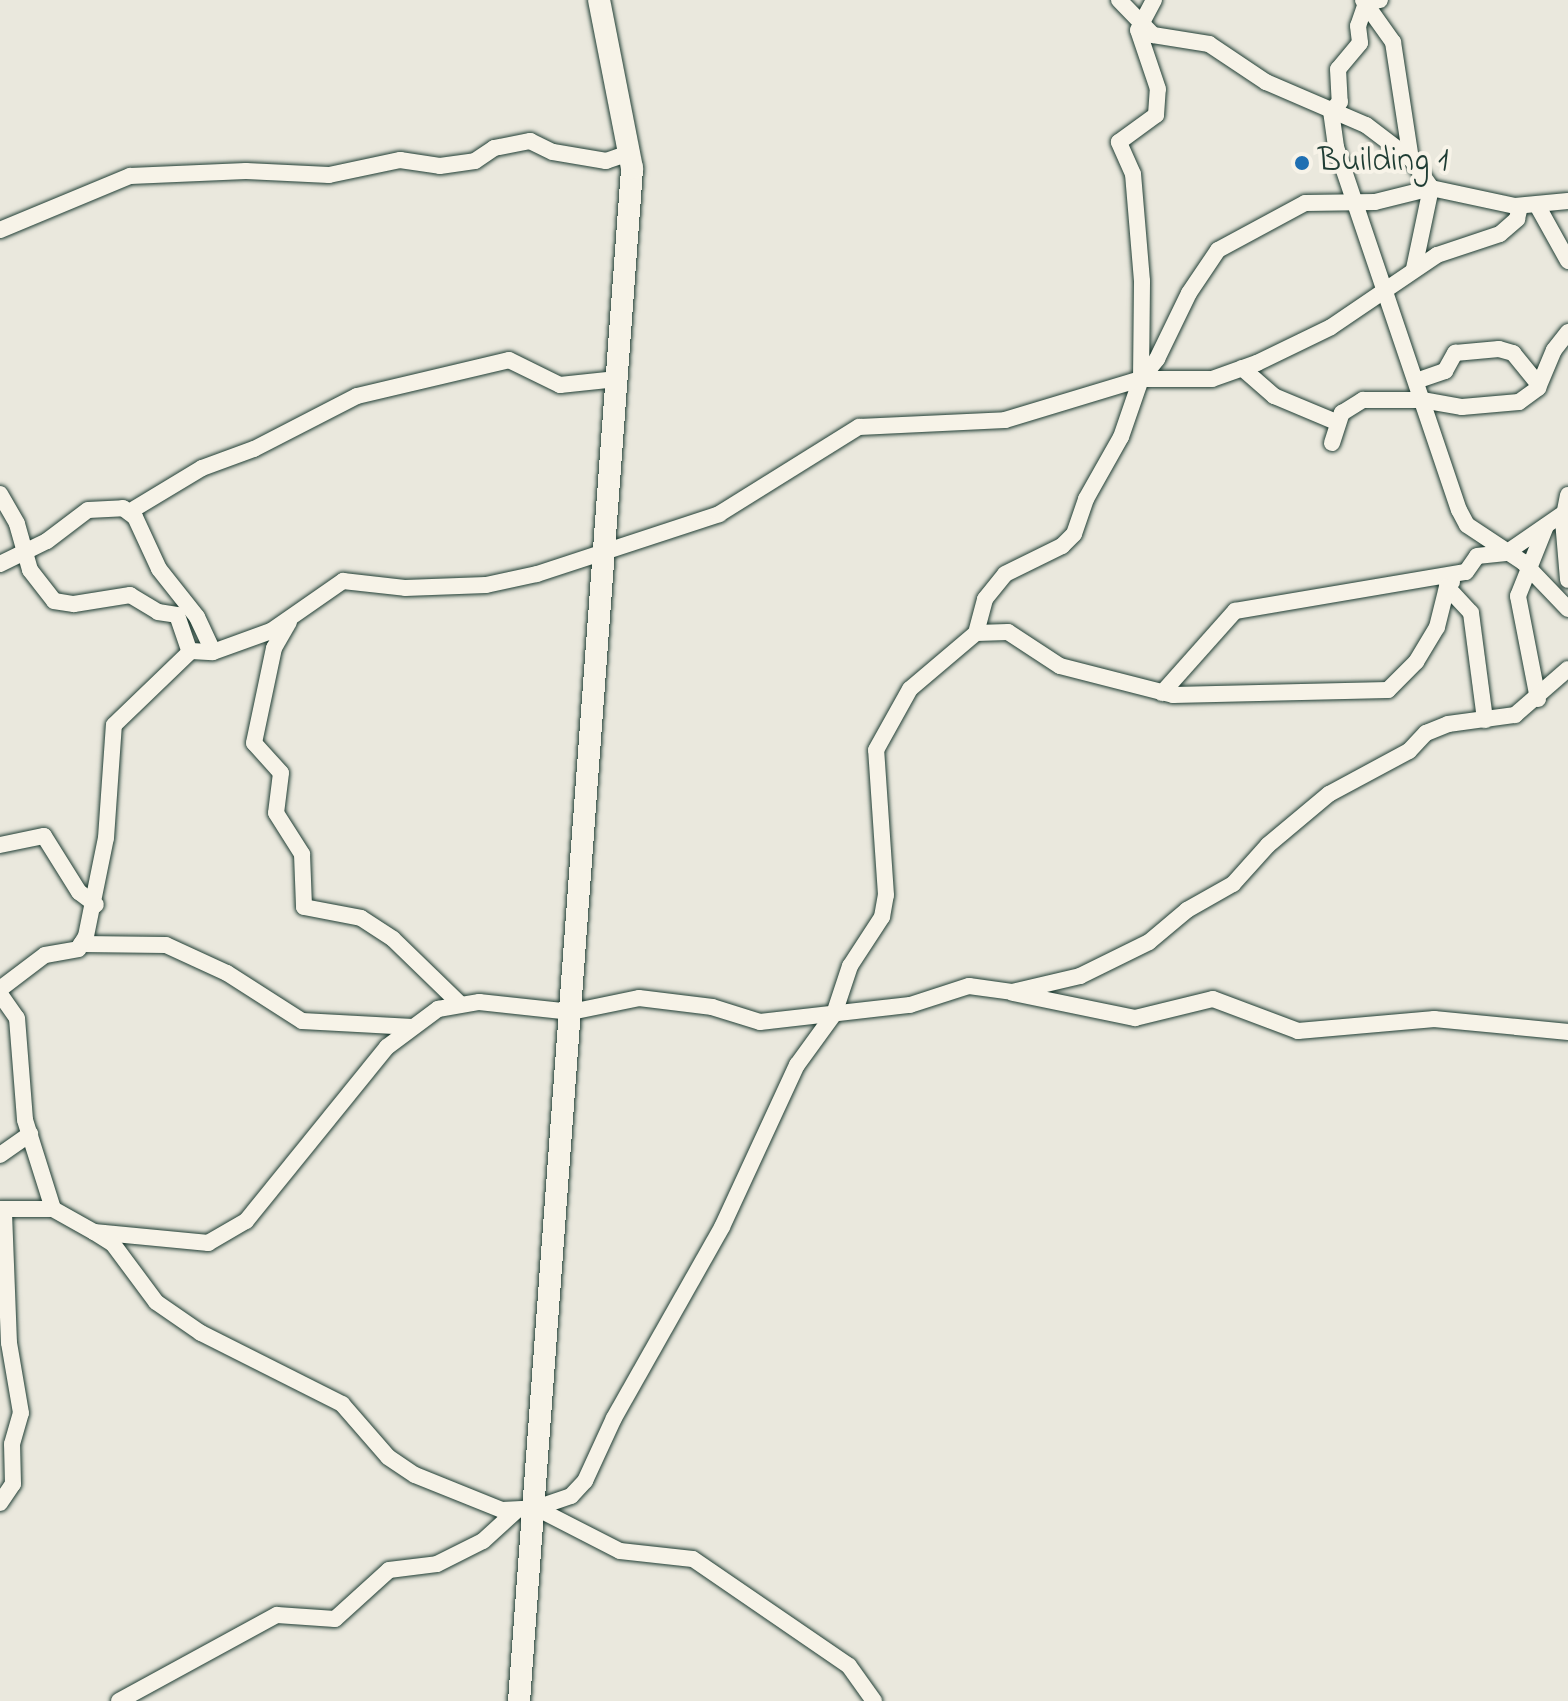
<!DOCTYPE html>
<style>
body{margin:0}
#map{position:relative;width:1568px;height:1701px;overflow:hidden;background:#eae8dd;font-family:"Indie Flower",sans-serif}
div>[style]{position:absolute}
.roads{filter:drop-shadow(0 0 2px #1f3d34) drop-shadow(0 0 2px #1f3d34)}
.street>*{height:16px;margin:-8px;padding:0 8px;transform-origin:8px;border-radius:8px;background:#f7f3e8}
.secondary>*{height:22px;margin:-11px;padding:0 11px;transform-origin:11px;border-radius:11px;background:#f7f3e8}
.dots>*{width:22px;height:22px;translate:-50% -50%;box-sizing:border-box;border:4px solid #f7f3e8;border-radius:50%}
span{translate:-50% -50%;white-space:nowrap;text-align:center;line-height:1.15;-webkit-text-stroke:8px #f7f3e8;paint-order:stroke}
.poi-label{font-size:34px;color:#1f3d34}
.left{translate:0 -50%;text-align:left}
</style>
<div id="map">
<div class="roads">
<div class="street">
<i style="left:1119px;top:0;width:49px;rotate:45.8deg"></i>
<i style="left:1153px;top:35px;width:57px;rotate:9.1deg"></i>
<i style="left:1209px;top:44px;width:69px;rotate:33.7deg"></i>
<i style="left:1266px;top:82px;width:109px;rotate:23.3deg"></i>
<i style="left:1366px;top:125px;width:56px;rotate:37.1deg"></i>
<i style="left:1363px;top:0;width:52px;rotate:54.5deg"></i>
<i style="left:1393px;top:42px;width:118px;rotate:81.3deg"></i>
<i style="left:1411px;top:159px;width:35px;rotate:55deg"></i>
<i style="left:1431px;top:188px;width:86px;rotate:12.1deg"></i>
<i style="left:1515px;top:206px;width:53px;rotate:-5.4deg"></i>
<i style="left:1380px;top:0;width:14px;rotate:168deg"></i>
<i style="left:1366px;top:3px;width:24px;rotate:109deg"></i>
<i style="left:1358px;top:26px;width:17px;rotate:83deg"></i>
<i style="left:1360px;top:43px;width:34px;rotate:130deg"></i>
<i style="left:1338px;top:69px;width:33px;rotate:87deg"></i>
<i style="left:1340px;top:102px;width:13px;rotate:135deg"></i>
<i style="left:1331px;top:111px;width:36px;rotate:82deg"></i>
<i style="left:1336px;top:147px;width:383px;rotate:71.3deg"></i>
<i style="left:1459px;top:510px;width:17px;rotate:62deg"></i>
<i style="left:1467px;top:525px;width:67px;rotate:33.5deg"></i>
<i style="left:1523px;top:562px;width:65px;rotate:46.2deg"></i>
<i style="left:1537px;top:205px;width:64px;rotate:61deg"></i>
<i style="left:0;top:230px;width:141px;rotate:-22.6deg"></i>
<i style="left:130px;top:176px;width:116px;rotate:-2.5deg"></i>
<i style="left:246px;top:171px;width:83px;rotate:2.8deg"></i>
<i style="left:329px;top:175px;width:73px;rotate:-11.9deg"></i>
<i style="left:400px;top:160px;width:40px;rotate:8.5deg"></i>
<i style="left:440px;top:166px;width:35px;rotate:-8deg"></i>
<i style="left:475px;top:161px;width:23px;rotate:-34deg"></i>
<i style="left:494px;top:148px;width:37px;rotate:-11deg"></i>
<i style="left:530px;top:141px;width:25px;rotate:26deg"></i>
<i style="left:553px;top:152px;width:54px;rotate:9.6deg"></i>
<i style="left:606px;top:161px;width:24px;rotate:-19deg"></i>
<i style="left:1242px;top:368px;width:43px;rotate:41.2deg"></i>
<i style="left:1274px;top:396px;width:67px;rotate:22.8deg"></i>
<i style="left:1141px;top:379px;width:71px"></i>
<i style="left:1212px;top:379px;width:48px;rotate:-19.6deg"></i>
<i style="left:1257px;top:363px;width:82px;rotate:-25.9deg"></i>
<i style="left:1331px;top:327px;width:128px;rotate:-34.2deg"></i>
<i style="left:1437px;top:255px;width:66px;rotate:-18.4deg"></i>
<i style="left:1500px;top:234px;width:23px;rotate:-41deg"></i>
<i style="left:1517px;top:219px;width:13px;rotate:-77deg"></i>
<i style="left:1416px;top:381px;width:31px;rotate:-19deg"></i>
<i style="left:1445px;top:371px;width:21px;rotate:-61deg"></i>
<i style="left:1455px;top:353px;width:44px;rotate:-5.2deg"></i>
<i style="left:1499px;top:349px;width:15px;rotate:16deg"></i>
<i style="left:1513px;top:353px;width:41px;rotate:50.9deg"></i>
<i style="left:1332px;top:443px;width:32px;rotate:-72deg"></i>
<i style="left:1342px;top:413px;width:25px;rotate:-32deg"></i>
<i style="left:1363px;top:400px;width:59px"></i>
<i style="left:1422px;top:400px;width:41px;rotate:9.9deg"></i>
<i style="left:1462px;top:407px;width:57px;rotate:-5deg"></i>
<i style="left:1519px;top:402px;width:24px;rotate:-36deg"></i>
<i style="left:1538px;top:388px;width:41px;rotate:-67.2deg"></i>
<i style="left:1554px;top:350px;width:23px;rotate:-52deg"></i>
<i style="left:0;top:494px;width:34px;rotate:60deg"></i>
<i style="left:17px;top:524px;width:48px;rotate:74.2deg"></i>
<i style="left:30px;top:570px;width:39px;rotate:52deg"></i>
<i style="left:54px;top:601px;width:20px;rotate:9deg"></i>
<i style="left:74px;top:604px;width:57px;rotate:-9.1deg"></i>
<i style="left:130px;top:595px;width:33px;rotate:31deg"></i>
<i style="left:158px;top:612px;width:19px;rotate:9deg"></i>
<i style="left:177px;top:615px;width:39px;rotate:71deg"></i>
<i style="left:1568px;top:495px;width:25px;rotate:101deg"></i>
<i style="left:1563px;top:520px;width:60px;rotate:85.2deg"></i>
<i style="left:129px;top:512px;width:85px;rotate:-31.1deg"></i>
<i style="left:202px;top:468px;width:55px;rotate:-20.1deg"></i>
<i style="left:254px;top:449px;width:116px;rotate:-27.2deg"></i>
<i style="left:357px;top:396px;width:156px;rotate:-13.3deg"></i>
<i style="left:509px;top:360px;width:57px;rotate:26.1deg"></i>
<i style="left:560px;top:385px;width:57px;rotate:-6deg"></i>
<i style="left:0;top:564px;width:52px;rotate:-26.1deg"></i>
<i style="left:47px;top:541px;width:51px;rotate:-37.1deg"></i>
<i style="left:88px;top:510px;width:35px;rotate:-3deg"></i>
<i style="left:123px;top:508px;width:15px;rotate:37deg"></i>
<i style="left:135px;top:517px;width:57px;rotate:65.2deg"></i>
<i style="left:159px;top:569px;width:61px;rotate:51.6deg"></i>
<i style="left:197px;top:617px;width:38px;rotate:65deg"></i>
<i style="left:1452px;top:582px;width:7px;rotate:135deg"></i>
<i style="left:1447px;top:587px;width:35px;rotate:47deg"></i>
<i style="left:1471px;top:613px;width:108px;rotate:82.5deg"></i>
<i style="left:289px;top:622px;width:30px;rotate:120deg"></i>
<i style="left:274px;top:648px;width:97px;rotate:101.9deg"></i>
<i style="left:254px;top:743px;width:40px;rotate:48deg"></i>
<i style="left:281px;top:773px;width:40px;rotate:97.1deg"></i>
<i style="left:276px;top:813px;width:49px;rotate:57.6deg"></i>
<i style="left:302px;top:854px;width:53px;rotate:87.8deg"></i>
<i style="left:304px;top:907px;width:58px;rotate:10.9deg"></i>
<i style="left:361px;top:918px;width:38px;rotate:33deg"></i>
<i style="left:393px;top:939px;width:93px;rotate:44.1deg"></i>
<i style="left:976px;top:633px;width:35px;rotate:-75deg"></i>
<i style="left:985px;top:599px;width:32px;rotate:-51deg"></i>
<i style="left:1005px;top:574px;width:64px;rotate:-26.2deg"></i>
<i style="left:1062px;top:546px;width:17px;rotate:-45deg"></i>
<i style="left:1074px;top:534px;width:37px;rotate:-71deg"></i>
<i style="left:1086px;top:499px;width:71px;rotate:-60.6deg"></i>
<i style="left:1121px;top:437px;width:61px;rotate:-71deg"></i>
<i style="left:1141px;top:379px;width:98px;rotate:-89.4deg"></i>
<i style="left:1142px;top:281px;width:107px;rotate:-94.8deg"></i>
<i style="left:1133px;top:174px;width:35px;rotate:-114deg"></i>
<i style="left:1119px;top:142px;width:46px;rotate:-36.1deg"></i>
<i style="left:1156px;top:115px;width:26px;rotate:-86deg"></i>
<i style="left:1158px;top:89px;width:62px;rotate:-108.7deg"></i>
<i style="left:1138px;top:30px;width:34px;rotate:-62deg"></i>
<i style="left:1162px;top:693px;width:110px;rotate:-48.3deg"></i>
<i style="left:1235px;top:611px;width:234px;rotate:-9.6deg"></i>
<i style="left:1466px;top:572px;width:19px;rotate:-55deg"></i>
<i style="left:1477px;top:556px;width:29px;rotate:-6deg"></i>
<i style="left:1506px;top:553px;width:70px;rotate:-34.6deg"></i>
<i style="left:1538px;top:699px;width:105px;rotate:-101deg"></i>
<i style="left:1518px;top:596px;width:75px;rotate:-68.2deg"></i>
<i style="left:0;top:845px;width:45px;rotate:-11.6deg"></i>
<i style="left:44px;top:836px;width:66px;rotate:58deg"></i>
<i style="left:79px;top:892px;width:21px;rotate:37deg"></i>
<i style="left:81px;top:944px;width:85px;rotate:0.7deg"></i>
<i style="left:166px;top:945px;width:67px;rotate:24.7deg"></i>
<i style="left:227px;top:973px;width:89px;rotate:32.6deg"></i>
<i style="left:302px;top:1021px;width:111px;rotate:3.1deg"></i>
<i style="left:0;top:989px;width:56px;rotate:-37.1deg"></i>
<i style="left:45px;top:955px;width:34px;rotate:-10deg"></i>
<i style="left:78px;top:949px;width:15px;rotate:-58deg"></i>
<i style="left:86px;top:936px;width:100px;rotate:-78.5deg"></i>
<i style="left:106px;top:838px;width:113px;rotate:-86deg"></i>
<i style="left:114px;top:725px;width:107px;rotate:-43.9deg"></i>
<i style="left:191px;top:651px;width:22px;rotate:3deg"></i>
<i style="left:213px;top:652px;width:62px;rotate:-19.9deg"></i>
<i style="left:271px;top:631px;width:88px;rotate:-34.8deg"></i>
<i style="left:343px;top:581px;width:62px;rotate:6.4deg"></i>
<i style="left:405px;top:588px;width:81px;rotate:-2.1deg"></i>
<i style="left:486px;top:585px;width:52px;rotate:-12.2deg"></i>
<i style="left:537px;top:574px;width:192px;rotate:-18.2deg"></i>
<i style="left:719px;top:514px;width:165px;rotate:-31.9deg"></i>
<i style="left:859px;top:427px;width:146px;rotate:-2.7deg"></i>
<i style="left:1005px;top:420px;width:142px;rotate:-16.8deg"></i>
<i style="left:1141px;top:379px;width:26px;rotate:-51deg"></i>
<i style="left:1157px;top:359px;width:73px;rotate:-64.1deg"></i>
<i style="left:1189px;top:293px;width:52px;rotate:-56deg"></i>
<i style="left:1218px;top:250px;width:99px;rotate:-28.4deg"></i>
<i style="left:1305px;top:203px;width:70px;rotate:-0.8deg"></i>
<i style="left:1375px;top:202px;width:58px;rotate:-14deg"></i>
<i style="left:1431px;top:188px;width:83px;rotate:101.9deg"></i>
<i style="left:1013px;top:993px;width:125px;rotate:11.6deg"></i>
<i style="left:1135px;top:1018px;width:80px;rotate:-13.7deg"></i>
<i style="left:1213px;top:999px;width:91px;rotate:20.6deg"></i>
<i style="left:1298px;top:1031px;width:137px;rotate:-5deg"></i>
<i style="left:1434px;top:1019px;width:135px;rotate:5.5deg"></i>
<i style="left:0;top:994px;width:29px;rotate:55deg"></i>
<i style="left:17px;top:1018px;width:102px;rotate:85.5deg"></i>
<i style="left:25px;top:1120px;width:93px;rotate:72.5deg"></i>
<i style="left:53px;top:1209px;width:47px;rotate:29.3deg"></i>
<i style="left:94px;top:1232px;width:115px;rotate:5.5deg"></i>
<i style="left:208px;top:1243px;width:44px;rotate:-30.1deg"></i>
<i style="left:246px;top:1221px;width:224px;rotate:-51deg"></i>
<i style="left:387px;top:1047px;width:64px;rotate:-36.7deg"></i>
<i style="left:438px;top:1009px;width:42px;rotate:-9.7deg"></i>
<i style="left:479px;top:1002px;width:93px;rotate:6.2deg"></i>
<i style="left:571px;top:1012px;width:69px;rotate:-11.6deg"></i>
<i style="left:639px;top:998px;width:74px;rotate:7deg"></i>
<i style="left:712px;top:1007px;width:50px;rotate:17.4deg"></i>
<i style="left:760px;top:1022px;width:151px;rotate:-6.5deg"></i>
<i style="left:910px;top:1005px;width:62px;rotate:-17.9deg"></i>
<i style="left:969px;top:986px;width:43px;rotate:7.9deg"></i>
<i style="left:1012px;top:992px;width:70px;rotate:-13.2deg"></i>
<i style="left:1080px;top:976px;width:77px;rotate:-26.2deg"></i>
<i style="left:1149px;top:942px;width:50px;rotate:-40.1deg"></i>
<i style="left:1187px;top:910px;width:53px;rotate:-29.5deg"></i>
<i style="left:1233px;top:884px;width:52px;rotate:-48.1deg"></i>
<i style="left:1268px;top:845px;width:80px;rotate:-39.9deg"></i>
<i style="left:1329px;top:794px;width:91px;rotate:-28.3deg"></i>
<i style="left:1409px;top:751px;width:25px;rotate:-47deg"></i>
<i style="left:1426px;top:733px;width:24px;rotate:-22deg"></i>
<i style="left:1448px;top:724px;width:68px;rotate:-7.7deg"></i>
<i style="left:1515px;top:715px;width:70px;rotate:-41deg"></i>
<i style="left:0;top:1155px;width:37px;rotate:-35deg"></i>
<i style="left:0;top:1209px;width:53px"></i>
<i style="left:94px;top:1232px;width:22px;rotate:32deg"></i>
<i style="left:113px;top:1244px;width:72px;rotate:53.4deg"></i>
<i style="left:156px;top:1302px;width:55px;rotate:34.6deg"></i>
<i style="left:201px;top:1333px;width:158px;rotate:26.7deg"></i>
<i style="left:342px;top:1404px;width:70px;rotate:49deg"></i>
<i style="left:388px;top:1457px;width:32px;rotate:34deg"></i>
<i style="left:415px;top:1475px;width:94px;rotate:21.9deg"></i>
<i style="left:502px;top:1510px;width:34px;rotate:-3deg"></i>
<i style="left:536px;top:1508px;width:37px;rotate:-19deg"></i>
<i style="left:571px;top:1496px;width:21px;rotate:-47deg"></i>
<i style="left:585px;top:1481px;width:69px;rotate:-65.3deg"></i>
<i style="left:614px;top:1418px;width:219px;rotate:-60.5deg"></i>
<i style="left:722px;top:1227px;width:179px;rotate:-65.2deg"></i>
<i style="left:797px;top:1065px;width:63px;rotate:-54deg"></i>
<i style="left:834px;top:1014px;width:51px;rotate:-71.6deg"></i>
<i style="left:850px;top:966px;width:59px;rotate:-56.9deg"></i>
<i style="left:882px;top:917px;width:22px;rotate:-80deg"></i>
<i style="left:886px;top:895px;width:145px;rotate:-93.9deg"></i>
<i style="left:876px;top:750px;width:70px;rotate:-60.9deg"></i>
<i style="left:910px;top:689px;width:87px;rotate:-40.3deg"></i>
<i style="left:976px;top:633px;width:32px;rotate:-2deg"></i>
<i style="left:1008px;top:632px;width:62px;rotate:33.2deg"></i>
<i style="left:1060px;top:666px;width:117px;rotate:14.4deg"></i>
<i style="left:1173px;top:695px;width:215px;rotate:-1.3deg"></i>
<i style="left:1388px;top:690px;width:40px;rotate:-45deg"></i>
<i style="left:1416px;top:662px;width:41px;rotate:-59deg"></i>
<i style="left:1437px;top:627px;width:41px;rotate:-76deg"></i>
<i style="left:0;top:1503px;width:23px;rotate:-56deg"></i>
<i style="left:13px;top:1484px;width:40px;rotate:-91.4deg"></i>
<i style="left:12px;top:1444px;width:32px;rotate:-74deg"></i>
<i style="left:21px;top:1413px;width:71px;rotate:-99.7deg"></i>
<i style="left:9px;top:1343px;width:133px;rotate:-92.2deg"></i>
<i style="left:536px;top:1508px;width:94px;rotate:27.1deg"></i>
<i style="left:620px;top:1551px;width:73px;rotate:6.3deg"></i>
<i style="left:693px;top:1559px;width:189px;rotate:34.4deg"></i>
<i style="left:849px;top:1666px;width:43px;rotate:54.5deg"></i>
<i style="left:119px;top:1701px;width:180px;rotate:-28.6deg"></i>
<i style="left:277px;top:1615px;width:58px;rotate:3.9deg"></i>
<i style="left:335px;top:1619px;width:73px;rotate:-42.2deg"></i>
<i style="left:389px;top:1570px;width:48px;rotate:-7.1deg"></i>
<i style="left:437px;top:1564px;width:51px;rotate:-26.6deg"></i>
<i style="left:483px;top:1541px;width:46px;rotate:-42.4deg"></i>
</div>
<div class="secondary">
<i style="left:519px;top:1701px;width:1537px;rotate:-85.78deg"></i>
<i style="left:632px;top:168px;width:171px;rotate:-101.1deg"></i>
</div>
</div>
<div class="dots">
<i style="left:1302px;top:163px;background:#1f6fb2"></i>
</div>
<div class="poi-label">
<span class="left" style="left:1318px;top:163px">Building 1</span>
</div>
</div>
